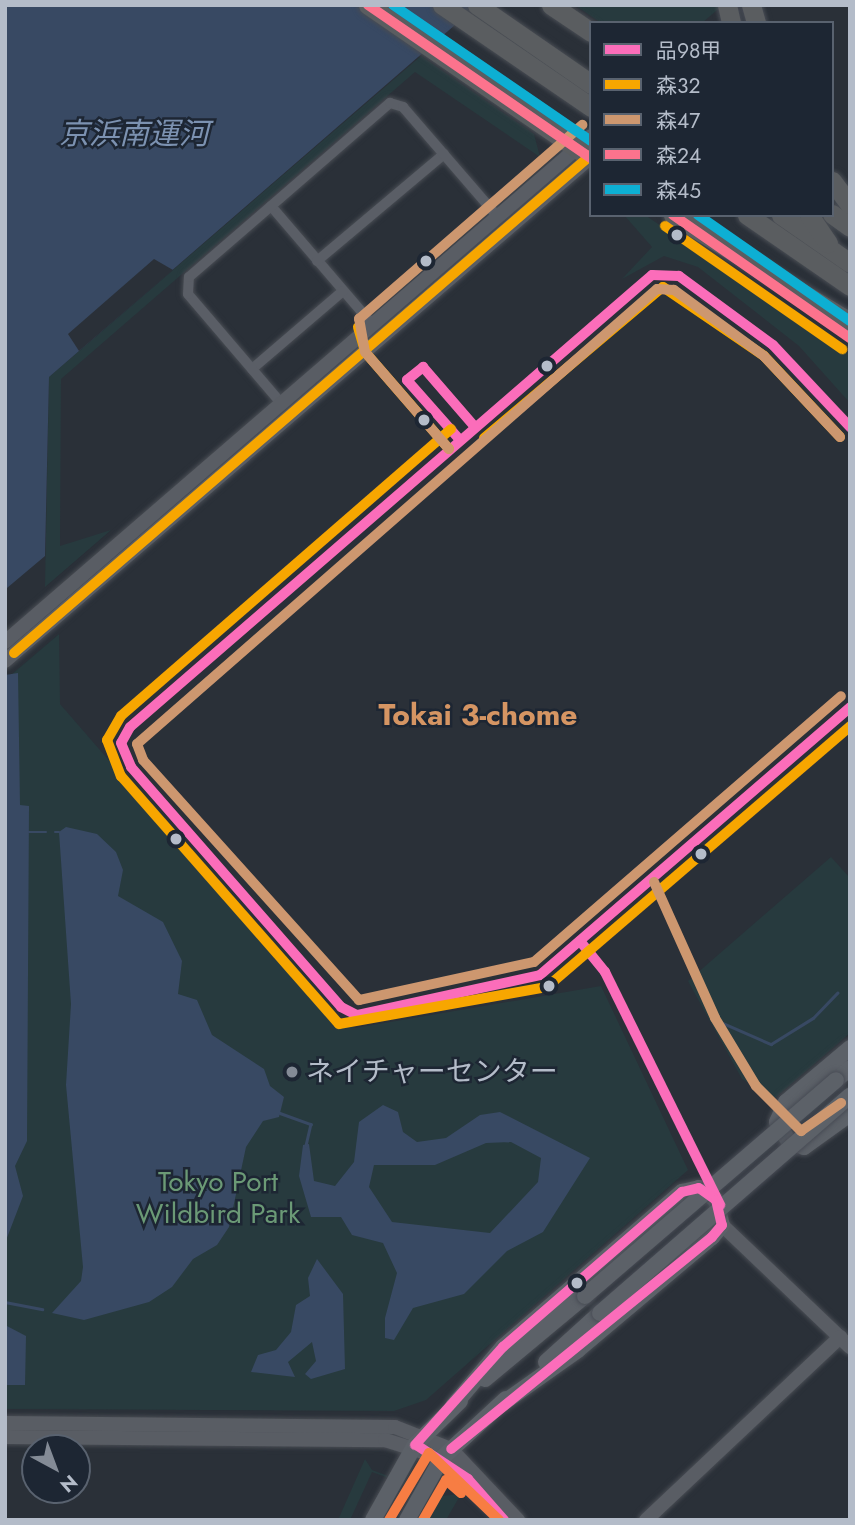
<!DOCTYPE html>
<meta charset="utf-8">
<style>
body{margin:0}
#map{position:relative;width:855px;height:1525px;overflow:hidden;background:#2a3038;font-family:Jost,"Noto Sans JP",sans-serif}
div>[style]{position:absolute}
.green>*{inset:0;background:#273a3e}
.water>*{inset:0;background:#384963}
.pier>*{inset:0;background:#2a3038}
.stream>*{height:2.5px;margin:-1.25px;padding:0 1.25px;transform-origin:1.25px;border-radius:1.25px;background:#384963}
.roads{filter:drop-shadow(0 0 2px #484c53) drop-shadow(0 0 2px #484c53)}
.street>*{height:10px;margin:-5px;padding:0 5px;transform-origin:5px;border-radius:5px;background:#5a5e66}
.secondary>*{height:14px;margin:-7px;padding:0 7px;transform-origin:7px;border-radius:7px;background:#595d64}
.primary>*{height:16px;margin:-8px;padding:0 8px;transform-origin:8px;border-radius:8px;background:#5c6168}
.highway>*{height:19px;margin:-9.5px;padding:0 9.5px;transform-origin:9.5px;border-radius:9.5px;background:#5a5d60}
.bridges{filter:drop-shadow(0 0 2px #484c55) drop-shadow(0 0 2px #484c55)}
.primary-bridge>*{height:16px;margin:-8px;padding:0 8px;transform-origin:8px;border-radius:8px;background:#5c6168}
.highway-bridge>*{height:19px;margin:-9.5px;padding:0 9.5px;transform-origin:9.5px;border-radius:9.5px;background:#5a5d60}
.bus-1>*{height:10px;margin:-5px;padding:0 5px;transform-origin:5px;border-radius:5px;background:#fb6dba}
.bus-2>*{height:10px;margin:-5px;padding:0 5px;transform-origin:5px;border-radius:5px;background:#f7a600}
.bus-3>*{height:10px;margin:-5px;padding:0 5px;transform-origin:5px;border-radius:5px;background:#cd976f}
.bus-4>*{height:10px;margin:-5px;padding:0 5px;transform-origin:5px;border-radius:5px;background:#fc738d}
.bus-5>*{height:10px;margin:-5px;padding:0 5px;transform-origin:5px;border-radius:5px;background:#0dafd3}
.bus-6>*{height:10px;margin:-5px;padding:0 5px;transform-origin:5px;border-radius:5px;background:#f77d43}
.dots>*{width:19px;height:19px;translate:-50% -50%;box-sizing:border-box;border:4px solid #1d2633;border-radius:50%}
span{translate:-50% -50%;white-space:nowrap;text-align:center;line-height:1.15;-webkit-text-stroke:5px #1d2633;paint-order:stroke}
.poi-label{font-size:28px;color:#b4bcc9}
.left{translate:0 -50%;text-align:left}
.park-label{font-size:28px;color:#6b9a76}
.water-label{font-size:30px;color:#7c92b1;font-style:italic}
.neighbourhood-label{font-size:30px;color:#d59563;font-weight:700}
.frame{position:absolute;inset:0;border:7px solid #b4bcc9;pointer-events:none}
.legend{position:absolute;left:589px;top:21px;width:245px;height:196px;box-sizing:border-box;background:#1d2633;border:2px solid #59626f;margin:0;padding:9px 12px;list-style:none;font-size:21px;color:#b4bcc9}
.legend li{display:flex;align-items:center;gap:14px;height:35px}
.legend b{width:35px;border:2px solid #59626f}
.north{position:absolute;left:21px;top:1434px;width:70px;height:70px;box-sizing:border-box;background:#1d2633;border:2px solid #59626f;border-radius:50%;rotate:139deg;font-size:19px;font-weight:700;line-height:28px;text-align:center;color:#b4bcc9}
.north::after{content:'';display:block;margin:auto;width:24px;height:32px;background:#848b96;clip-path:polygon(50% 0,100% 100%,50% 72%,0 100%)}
</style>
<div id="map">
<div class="green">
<i style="clip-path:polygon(575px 5px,723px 5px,702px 23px,601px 23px)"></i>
<i style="clip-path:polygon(421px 56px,534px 134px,540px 157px,415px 72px,61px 379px,60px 546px,111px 530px,45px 587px,49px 377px)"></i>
<i style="clip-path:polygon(624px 215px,645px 215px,850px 355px,850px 403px,799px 346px,698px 267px,664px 256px,622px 279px,652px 247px)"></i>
<i style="clip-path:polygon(59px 634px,60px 704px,334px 1020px,355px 1028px,601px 986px,688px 1170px,426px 1400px,394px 1411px,5px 1409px,5px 680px)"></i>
<i style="clip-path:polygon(831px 857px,850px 878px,850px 1033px,775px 1098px,742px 1079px,688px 981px)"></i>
<i style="clip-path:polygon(365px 1459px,372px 1470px,442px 1496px,461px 1494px,446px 1520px,429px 1520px,440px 1497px,372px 1472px,350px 1520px,338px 1520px)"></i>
</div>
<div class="water">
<i style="clip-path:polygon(5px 5px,478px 5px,49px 377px,45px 556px,7px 588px)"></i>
<i style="clip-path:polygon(18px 673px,20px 805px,29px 806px,27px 1141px,15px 1166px,23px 1196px,5px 1243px,5px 675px)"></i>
<i style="clip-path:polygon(66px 827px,97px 834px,116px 852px,123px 870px,118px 896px,163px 922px,182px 961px,178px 994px,197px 1000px,212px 1035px,264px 1069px,270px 1086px,284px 1097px,279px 1117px,263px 1121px,246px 1147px,229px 1227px,217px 1245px,193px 1259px,172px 1287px,149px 1302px,84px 1320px,52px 1313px,81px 1281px,83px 1267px,66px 1085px,71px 1004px,59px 832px)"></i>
<i style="clip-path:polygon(evenodd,383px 1105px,398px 1112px,403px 1132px,417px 1142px,446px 1138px,480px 1115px,500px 1112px,590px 1158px,543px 1232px,507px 1251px,464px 1294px,413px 1308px,394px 1340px,385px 1338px,385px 1318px,397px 1273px,383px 1243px,352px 1235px,341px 1217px,311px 1217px,299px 1176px,303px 1145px,309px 1144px,314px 1181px,335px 1186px,354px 1162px,359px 1122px,383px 1105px,511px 1142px,541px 1158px,538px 1182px,490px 1233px,392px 1222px,369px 1187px,374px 1165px,435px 1165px,486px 1143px,511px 1142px)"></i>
<i style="clip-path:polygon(317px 1259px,343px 1294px,345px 1369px,311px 1379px,305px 1374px,316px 1361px,312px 1342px,288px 1362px,295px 1377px,251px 1372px,258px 1355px,276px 1350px,291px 1332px,296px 1305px,310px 1296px,308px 1278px)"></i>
<i style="clip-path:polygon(5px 1325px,26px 1336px,25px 1385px,5px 1385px)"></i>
</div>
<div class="pier">
<i style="clip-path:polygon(154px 259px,173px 270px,79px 351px,68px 334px)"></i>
</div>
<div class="stream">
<i style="left:29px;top:832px;width:17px"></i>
<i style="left:55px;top:832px;width:4px"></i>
<i style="left:718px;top:1021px;width:58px;rotate:23.5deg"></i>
<i style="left:771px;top:1044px;width:49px;rotate:-31.8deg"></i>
<i style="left:813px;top:1018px;width:35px;rotate:-46deg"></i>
<i style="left:280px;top:1113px;width:33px;rotate:20deg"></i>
<i style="left:311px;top:1124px;width:22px;rotate:103deg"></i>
<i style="left:5px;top:1302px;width:38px;rotate:11deg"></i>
</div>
<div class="roads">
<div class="street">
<i style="left:271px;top:206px;width:155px;rotate:49.4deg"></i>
<i style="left:317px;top:261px;width:166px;rotate:-40.1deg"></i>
<i style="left:252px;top:369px;width:120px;rotate:-40.6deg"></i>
<i style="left:281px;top:403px;width:143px;rotate:-130.5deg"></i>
<i style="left:188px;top:294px;width:17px;rotate:-87deg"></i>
<i style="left:189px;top:277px;width:266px;rotate:-40.9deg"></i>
<i style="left:390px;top:103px;width:14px;rotate:17deg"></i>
<i style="left:403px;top:107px;width:144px;rotate:49.2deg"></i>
</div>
<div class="secondary">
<i style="left:5px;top:642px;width:774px;rotate:-40.81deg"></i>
<i style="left:5px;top:661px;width:773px;rotate:-40.7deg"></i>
<i style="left:722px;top:1225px;width:177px;rotate:43.6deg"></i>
<i style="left:5px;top:1423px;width:390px;rotate:0.6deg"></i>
<i style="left:395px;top:1427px;width:60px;rotate:21.4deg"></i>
<i style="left:451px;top:1449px;width:98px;rotate:46.7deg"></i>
<i style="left:5px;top:1437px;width:380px;rotate:0.5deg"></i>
<i style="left:385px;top:1440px;width:60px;rotate:17.5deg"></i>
<i style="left:442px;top:1458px;width:88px;rotate:45deg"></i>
<i style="left:646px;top:1520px;width:267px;rotate:-43.3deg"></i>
</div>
<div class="primary">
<i style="left:850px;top:1048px;width:84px;rotate:139.8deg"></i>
<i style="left:786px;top:1102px;width:22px;rotate:114deg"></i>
<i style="left:777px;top:1122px;width:23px;rotate:59deg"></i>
<i style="left:789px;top:1142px;width:16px;rotate:18deg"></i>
<i style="left:804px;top:1147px;width:57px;rotate:-35.7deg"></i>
<i style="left:836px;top:1080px;width:18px;rotate:-41deg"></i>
<i style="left:546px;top:1362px;width:73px;rotate:-42.2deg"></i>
<i style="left:485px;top:1379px;width:130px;rotate:-39.7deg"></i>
<i style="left:453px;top:1406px;width:77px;rotate:-49.7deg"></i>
<i style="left:503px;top:1347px;width:237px;rotate:-40.9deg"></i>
<i style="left:682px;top:1192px;width:17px;rotate:-13deg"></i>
<i style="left:699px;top:1188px;width:21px;rotate:35deg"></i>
<i style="left:716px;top:1200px;width:26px;rotate:77deg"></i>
<i style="left:722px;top:1225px;width:16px;rotate:130deg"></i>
<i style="left:712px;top:1237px;width:175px;rotate:139.9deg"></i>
<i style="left:578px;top:1350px;width:97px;rotate:144.7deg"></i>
<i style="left:373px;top:1520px;width:86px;rotate:-60.8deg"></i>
<i style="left:415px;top:1445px;width:63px;rotate:-44.4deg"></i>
<i style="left:407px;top:1520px;width:71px;rotate:-60.6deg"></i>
<i style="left:442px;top:1458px;width:87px;rotate:-42.7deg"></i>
</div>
<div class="highway">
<i style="left:368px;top:5px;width:270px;rotate:34.5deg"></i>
<i style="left:442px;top:5px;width:181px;rotate:34.4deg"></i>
<i style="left:477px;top:5px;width:139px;rotate:34.7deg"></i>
<i style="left:551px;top:5px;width:48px;rotate:34deg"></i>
<i style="left:832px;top:181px;width:30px;rotate:53deg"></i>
<i style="left:832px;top:214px;width:22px;rotate:36deg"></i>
<i style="left:673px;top:215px;width:207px;rotate:31.2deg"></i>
<i style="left:747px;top:215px;width:125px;rotate:34.6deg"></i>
<i style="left:781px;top:215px;width:84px;rotate:34.8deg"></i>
<i style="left:809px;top:215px;width:34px;rotate:56deg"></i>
</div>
</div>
<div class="bridges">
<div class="primary-bridge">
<i style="left:585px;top:1296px;width:331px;rotate:-40.7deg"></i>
<i style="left:600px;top:1313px;width:331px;rotate:-41deg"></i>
</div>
<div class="highway-bridge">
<i style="left:727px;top:5px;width:18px;rotate:77deg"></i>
<i style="left:751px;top:5px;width:19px;rotate:74deg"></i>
</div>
</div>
<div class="bus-1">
<i style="left:850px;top:427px;width:112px;rotate:-133.2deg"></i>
<i style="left:773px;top:345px;width:117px;rotate:-143.7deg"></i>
<i style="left:679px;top:276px;width:27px;rotate:-178deg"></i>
<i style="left:652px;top:275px;width:690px;rotate:139.11deg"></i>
<i style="left:130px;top:727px;width:18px;rotate:119deg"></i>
<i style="left:121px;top:743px;width:26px;rotate:67deg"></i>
<i style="left:131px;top:767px;width:319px;rotate:48.8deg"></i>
<i style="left:341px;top:1007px;width:18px;rotate:27deg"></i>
<i style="left:357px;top:1015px;width:187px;rotate:-12.3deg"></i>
<i style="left:540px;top:975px;width:410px;rotate:-40.8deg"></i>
<i style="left:460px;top:440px;width:80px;rotate:-131.5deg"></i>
<i style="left:407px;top:380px;width:21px;rotate:-39deg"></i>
<i style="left:423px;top:367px;width:79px;rotate:49.1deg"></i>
<i style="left:580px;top:941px;width:40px;rotate:51deg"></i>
<i style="left:605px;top:972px;width:260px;rotate:63.7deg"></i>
<i style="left:415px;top:1445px;width:132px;rotate:-48.1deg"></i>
<i style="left:503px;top:1347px;width:237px;rotate:-40.9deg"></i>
<i style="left:682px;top:1192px;width:17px;rotate:-13deg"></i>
<i style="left:699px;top:1188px;width:21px;rotate:35deg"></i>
<i style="left:716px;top:1200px;width:26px;rotate:77deg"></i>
<i style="left:722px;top:1225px;width:16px;rotate:130deg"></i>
<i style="left:712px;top:1237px;width:336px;rotate:140.9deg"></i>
<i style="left:418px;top:1446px;width:60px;rotate:33.4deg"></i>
<i style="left:468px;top:1479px;width:55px;rotate:48.7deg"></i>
</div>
<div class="bus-2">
<i style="left:665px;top:226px;width:216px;rotate:34.8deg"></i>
<i style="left:358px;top:327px;width:26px;rotate:74deg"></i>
<i style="left:365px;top:352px;width:128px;rotate:49.1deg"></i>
<i style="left:451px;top:429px;width:437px;rotate:139deg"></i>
<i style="left:121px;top:716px;width:28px;rotate:120deg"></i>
<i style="left:107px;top:740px;width:39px;rotate:69deg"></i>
<i style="left:121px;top:776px;width:330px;rotate:48.7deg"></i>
<i style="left:339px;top:1024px;width:211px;rotate:-10.1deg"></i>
<i style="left:547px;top:987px;width:400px;rotate:-40.7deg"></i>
<i style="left:484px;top:438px;width:234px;rotate:-40.2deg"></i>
<i style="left:663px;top:287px;width:122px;rotate:34.3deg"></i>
<i style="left:764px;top:356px;width:111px;rotate:46.8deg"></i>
<i style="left:14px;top:653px;width:762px;rotate:-40.8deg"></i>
</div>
<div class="bus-3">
<i style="left:840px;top:437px;width:111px;rotate:-133.2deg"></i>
<i style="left:764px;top:356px;width:112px;rotate:-143.7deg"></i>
<i style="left:674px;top:290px;width:17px;rotate:-177deg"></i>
<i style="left:657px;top:289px;width:691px;rotate:138.81deg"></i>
<i style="left:137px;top:744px;width:17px;rotate:69deg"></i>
<i style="left:143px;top:760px;width:323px;rotate:48deg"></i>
<i style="left:359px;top:1000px;width:179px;rotate:-12.3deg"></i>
<i style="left:534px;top:962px;width:406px;rotate:-40.9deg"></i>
<i style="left:449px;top:449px;width:128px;rotate:-130.9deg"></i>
<i style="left:365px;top:352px;width:34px;rotate:-100deg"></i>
<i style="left:359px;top:319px;width:296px;rotate:-41deg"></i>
<i style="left:654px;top:882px;width:149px;rotate:65.8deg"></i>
<i style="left:715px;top:1018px;width:79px;rotate:58.9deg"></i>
<i style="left:756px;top:1086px;width:64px;rotate:45deg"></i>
<i style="left:801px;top:1131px;width:49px;rotate:-35deg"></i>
</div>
<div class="bus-4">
<i style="left:368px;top:5px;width:270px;rotate:34.5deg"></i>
<i style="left:673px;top:215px;width:216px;rotate:34.8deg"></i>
</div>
<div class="bus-5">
<i style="left:393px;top:5px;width:240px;rotate:34.5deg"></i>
<i style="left:698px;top:215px;width:185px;rotate:34.9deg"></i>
</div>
<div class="bus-6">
<i style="left:389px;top:1520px;width:78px;rotate:-59.2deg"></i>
<i style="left:429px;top:1453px;width:97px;rotate:43.7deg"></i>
<i style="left:423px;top:1520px;width:46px;rotate:-60.1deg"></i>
<i style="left:446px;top:1480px;width:20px;rotate:41deg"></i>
</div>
<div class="dots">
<i style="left:677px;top:235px;background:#b4bcc9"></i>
<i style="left:426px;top:261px;background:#b4bcc9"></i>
<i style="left:547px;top:366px;background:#b4bcc9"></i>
<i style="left:424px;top:420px;background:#b4bcc9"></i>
<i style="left:176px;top:839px;background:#b4bcc9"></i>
<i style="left:701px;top:854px;background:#b4bcc9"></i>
<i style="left:549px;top:986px;background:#b4bcc9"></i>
<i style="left:292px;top:1072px;background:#848b96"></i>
<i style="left:577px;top:1283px;background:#b4bcc9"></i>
</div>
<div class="poi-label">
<span class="left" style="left:306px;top:1072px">ネイチャーセンター</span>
</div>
<div class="park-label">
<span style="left:218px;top:1198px">Tokyo Port<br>Wildbird Park</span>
</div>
<div class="water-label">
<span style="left:134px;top:134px">京浜南運河</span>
</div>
<div class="neighbourhood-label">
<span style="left:478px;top:715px">Tokai 3-chome</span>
</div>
<div class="frame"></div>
<ul class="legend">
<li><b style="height:9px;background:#fb6dba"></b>品98甲</li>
<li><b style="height:9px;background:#f7a600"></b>森32</li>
<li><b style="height:9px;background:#cd976f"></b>森47</li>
<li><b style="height:9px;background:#fc738d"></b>森24</li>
<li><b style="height:9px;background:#0dafd3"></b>森45</li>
</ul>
<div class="north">N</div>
</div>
